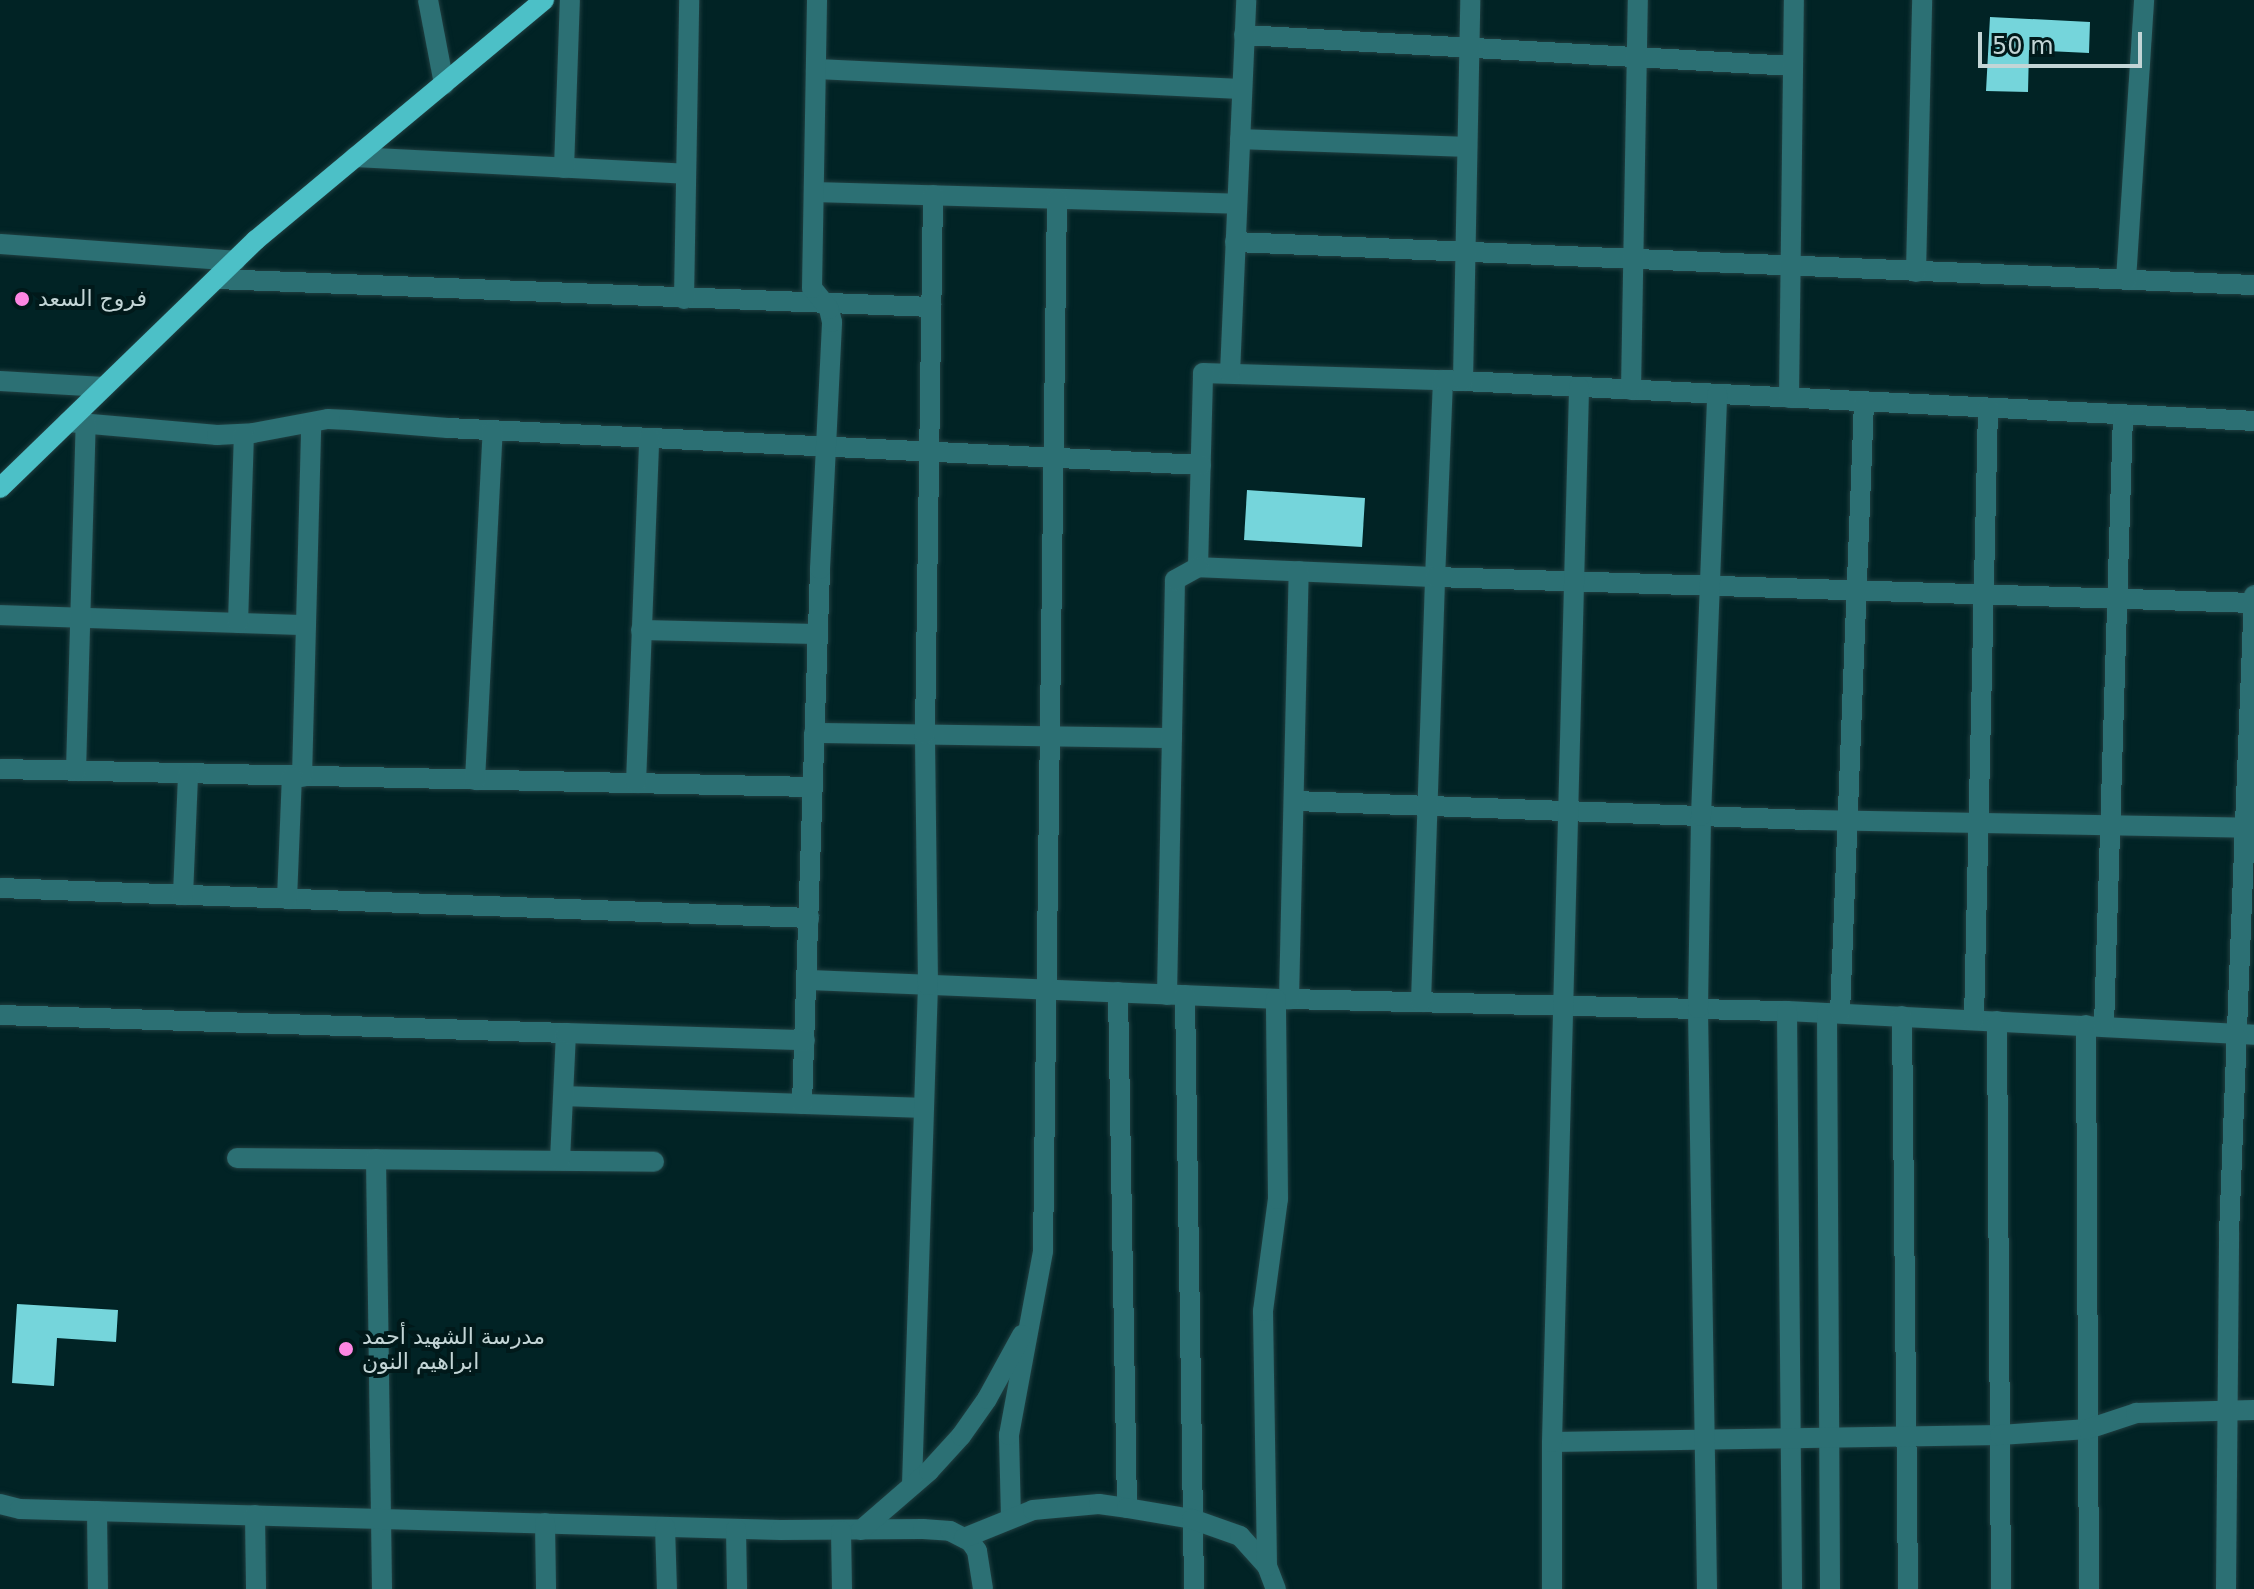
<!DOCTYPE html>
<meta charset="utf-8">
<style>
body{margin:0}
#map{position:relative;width:2254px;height:1589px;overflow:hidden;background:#012325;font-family:"DejaVu Sans","Noto Naskh Arabic",sans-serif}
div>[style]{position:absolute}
.building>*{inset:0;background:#75d5db}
.roads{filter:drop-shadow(0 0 2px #203f41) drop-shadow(0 0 2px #203f41)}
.minor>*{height:20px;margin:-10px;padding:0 10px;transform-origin:10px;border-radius:10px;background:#2c7074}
.major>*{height:20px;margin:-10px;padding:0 10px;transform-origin:10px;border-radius:10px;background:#4cc0c7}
.dots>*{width:22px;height:22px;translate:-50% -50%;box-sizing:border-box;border:4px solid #01191a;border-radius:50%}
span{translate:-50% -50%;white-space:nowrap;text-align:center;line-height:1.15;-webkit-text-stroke:8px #01191a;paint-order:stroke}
.poi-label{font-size:22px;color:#c3d5d6}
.left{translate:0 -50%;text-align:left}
.scale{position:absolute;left:1978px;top:32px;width:164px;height:36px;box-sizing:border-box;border:4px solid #c3d5d6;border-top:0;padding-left:10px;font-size:24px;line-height:28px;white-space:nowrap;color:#c3d5d6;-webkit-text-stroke:6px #01191a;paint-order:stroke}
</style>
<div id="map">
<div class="building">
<i style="clip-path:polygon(1990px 17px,2090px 22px,2089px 53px,2029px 50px,2028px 92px,1986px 91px)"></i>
<i style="clip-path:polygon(1247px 490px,1365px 498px,1362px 547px,1244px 540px)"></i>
<i style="clip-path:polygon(17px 1304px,118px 1310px,116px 1342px,57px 1338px,54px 1386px,12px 1383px)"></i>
</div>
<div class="roads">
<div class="minor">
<i style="left:428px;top:0;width:86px;rotate:79.2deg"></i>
<i style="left:1244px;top:35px;width:550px;rotate:3.23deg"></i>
<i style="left:816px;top:69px;width:426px;rotate:2.7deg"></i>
<i style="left:1240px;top:139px;width:227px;rotate:2deg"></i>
<i style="left:355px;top:157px;width:331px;rotate:2.9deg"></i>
<i style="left:564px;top:168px;width:168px;rotate:-88deg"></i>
<i style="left:814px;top:192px;width:423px;rotate:1.6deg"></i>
<i style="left:1235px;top:242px;width:1020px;rotate:2.42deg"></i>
<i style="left:0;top:244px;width:236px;rotate:4.1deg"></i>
<i style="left:1916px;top:272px;width:272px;rotate:-88.7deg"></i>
<i style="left:216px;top:279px;width:716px;rotate:2.24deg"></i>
<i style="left:2126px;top:280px;width:281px;rotate:-86.3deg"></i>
<i style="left:684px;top:299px;width:299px;rotate:-89deg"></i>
<i style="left:1203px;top:373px;width:240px;rotate:1.7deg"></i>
<i style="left:1443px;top:380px;width:197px;rotate:92.3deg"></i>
<i style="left:1435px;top:577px;width:237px;rotate:-177.6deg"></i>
<i style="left:1198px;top:567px;width:194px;rotate:-88.5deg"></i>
<i style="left:1230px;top:373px;width:373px;rotate:-87.5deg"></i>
<i style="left:1443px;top:380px;width:812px;rotate:2.89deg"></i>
<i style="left:0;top:381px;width:104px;rotate:3.3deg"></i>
<i style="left:1463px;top:381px;width:381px;rotate:-88.9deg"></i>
<i style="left:1631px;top:390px;width:390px;rotate:-89deg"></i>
<i style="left:1789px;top:398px;width:398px;rotate:-89.3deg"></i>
<i style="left:68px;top:422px;width:150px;rotate:5deg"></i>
<i style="left:217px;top:435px;width:36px;rotate:-3deg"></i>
<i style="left:253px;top:433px;width:76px;rotate:-10.6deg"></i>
<i style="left:328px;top:419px;width:21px;rotate:3deg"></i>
<i style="left:349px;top:420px;width:99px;rotate:4.6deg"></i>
<i style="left:448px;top:428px;width:754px;rotate:2.81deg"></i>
<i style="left:0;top:615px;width:306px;rotate:1.9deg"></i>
<i style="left:238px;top:623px;width:189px;rotate:-88.2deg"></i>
<i style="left:641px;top:630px;width:176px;rotate:1.3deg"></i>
<i style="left:814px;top:733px;width:358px;rotate:0.8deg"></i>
<i style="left:0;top:769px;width:813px;rotate:1.27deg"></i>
<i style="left:76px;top:771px;width:348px;rotate:-88.4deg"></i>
<i style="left:302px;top:777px;width:354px;rotate:-88.5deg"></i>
<i style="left:475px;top:780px;width:350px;rotate:-87.1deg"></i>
<i style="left:636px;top:783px;width:345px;rotate:-87.8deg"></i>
<i style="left:1295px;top:801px;width:514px;rotate:2.12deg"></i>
<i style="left:1809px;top:820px;width:445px;rotate:1deg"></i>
<i style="left:0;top:888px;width:810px;rotate:2.12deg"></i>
<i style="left:183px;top:895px;width:121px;rotate:-87.6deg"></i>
<i style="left:287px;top:899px;width:122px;rotate:-87.7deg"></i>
<i style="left:807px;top:980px;width:482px;rotate:2.3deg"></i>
<i style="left:1289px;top:999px;width:498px;rotate:1.4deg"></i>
<i style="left:1787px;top:1011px;width:468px;rotate:2.9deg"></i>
<i style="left:1118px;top:992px;width:516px;rotate:89deg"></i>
<i style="left:1167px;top:995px;width:415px;rotate:-88.9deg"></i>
<i style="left:1175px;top:580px;width:26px;rotate:-29deg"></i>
<i style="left:1185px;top:995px;width:594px;rotate:89.13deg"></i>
<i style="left:1289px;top:999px;width:428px;rotate:-88.7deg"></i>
<i style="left:1421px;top:1002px;width:425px;rotate:-88.1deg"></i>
<i style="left:1435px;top:577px;width:819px;rotate:1.82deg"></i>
<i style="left:1787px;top:1011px;width:578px;rotate:89.5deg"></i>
<i style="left:1827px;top:1013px;width:576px;rotate:89.7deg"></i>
<i style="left:1840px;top:1013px;width:611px;rotate:-87.75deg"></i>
<i style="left:0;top:1015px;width:566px;rotate:1.82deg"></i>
<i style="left:1902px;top:1016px;width:573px;rotate:89.4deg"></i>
<i style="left:1974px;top:1020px;width:612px;rotate:-88.69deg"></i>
<i style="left:1997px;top:1021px;width:568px;rotate:89.6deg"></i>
<i style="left:2086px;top:1025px;width:564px;rotate:89.7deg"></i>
<i style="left:2104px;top:1026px;width:611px;rotate:-88.22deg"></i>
<i style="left:564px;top:1096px;width:360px;rotate:1.9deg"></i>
<i style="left:802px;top:1104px;width:535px;rotate:-88.07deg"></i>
<i style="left:820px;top:569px;width:247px;rotate:-87.2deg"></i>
<i style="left:832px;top:322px;width:13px;rotate:-103deg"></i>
<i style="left:829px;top:309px;width:27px;rotate:-129deg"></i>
<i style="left:812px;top:288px;width:288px;rotate:-89deg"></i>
<i style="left:237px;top:1158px;width:417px;rotate:0.5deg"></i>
<i style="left:376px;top:1159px;width:430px;rotate:89.2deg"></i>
<i style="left:560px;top:1160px;width:127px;rotate:-87.3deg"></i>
<i style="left:566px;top:1033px;width:239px;rotate:1.7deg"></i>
<i style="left:1552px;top:1442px;width:448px;rotate:-0.9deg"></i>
<i style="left:2000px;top:1435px;width:88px;rotate:-3.9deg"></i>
<i style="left:2088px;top:1429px;width:51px;rotate:-18.4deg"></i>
<i style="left:2136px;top:1413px;width:118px;rotate:-1.5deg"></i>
<i style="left:912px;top:1485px;width:500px;rotate:-88.17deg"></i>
<i style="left:928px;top:985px;width:251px;rotate:-90.7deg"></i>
<i style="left:925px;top:734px;width:539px;rotate:-89.15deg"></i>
<i style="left:0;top:1504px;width:21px;rotate:14deg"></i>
<i style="left:20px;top:1509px;width:761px;rotate:1.58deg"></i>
<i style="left:781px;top:1530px;width:142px;rotate:-0.4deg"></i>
<i style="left:923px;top:1529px;width:27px;rotate:4deg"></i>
<i style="left:950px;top:1531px;width:22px;rotate:27deg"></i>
<i style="left:970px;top:1541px;width:12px;rotate:55deg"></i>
<i style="left:977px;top:1551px;width:38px;rotate:81deg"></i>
<i style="left:97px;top:1511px;width:78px;rotate:89.3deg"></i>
<i style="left:255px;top:1515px;width:74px;rotate:89.2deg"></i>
<i style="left:1011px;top:1518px;width:83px;rotate:-91.4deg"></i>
<i style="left:1009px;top:1435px;width:187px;rotate:-79.5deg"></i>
<i style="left:1043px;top:1251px;width:1052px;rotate:-89.24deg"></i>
<i style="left:545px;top:1523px;width:66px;rotate:89.1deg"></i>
<i style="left:665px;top:1527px;width:62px;rotate:88.2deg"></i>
<i style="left:736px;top:1529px;width:60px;rotate:89deg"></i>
<i style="left:861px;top:1530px;width:90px;rotate:-40.9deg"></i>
<i style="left:929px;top:1471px;width:47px;rotate:-47.6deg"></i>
<i style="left:961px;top:1436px;width:45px;rotate:-54.9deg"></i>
<i style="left:987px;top:1399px;width:73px;rotate:-61.3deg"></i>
<i style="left:841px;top:1531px;width:58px;rotate:89deg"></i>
<i style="left:964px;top:1538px;width:74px;rotate:-22.1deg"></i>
<i style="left:1033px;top:1510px;width:66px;rotate:-5.2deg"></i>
<i style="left:1099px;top:1504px;width:28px;rotate:8deg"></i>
<i style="left:1127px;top:1508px;width:66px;rotate:9.6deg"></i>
<i style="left:1192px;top:1519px;width:51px;rotate:19.5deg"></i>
<i style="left:1240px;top:1536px;width:40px;rotate:48deg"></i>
<i style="left:1267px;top:1566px;width:25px;rotate:69deg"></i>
<i style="left:1267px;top:1566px;width:255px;rotate:-90.9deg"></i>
<i style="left:1263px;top:1311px;width:113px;rotate:-82.4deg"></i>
<i style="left:1278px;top:1199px;width:200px;rotate:-90.6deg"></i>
<i style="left:1552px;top:1589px;width:147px;rotate:-90deg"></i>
<i style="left:1552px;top:1442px;width:1055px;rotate:-88.53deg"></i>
<i style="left:1707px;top:1589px;width:581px;rotate:-90.89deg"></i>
<i style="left:1698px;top:1008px;width:192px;rotate:-89.1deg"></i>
<i style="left:1701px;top:816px;width:422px;rotate:-87.8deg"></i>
<i style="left:2226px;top:1589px;width:355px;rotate:-89.5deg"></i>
<i style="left:2229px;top:1234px;width:639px;rotate:-87.76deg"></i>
</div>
<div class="major">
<i style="left:0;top:488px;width:356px;rotate:-44.1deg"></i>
<i style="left:256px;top:240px;width:375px;rotate:-39.8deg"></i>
</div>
</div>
<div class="dots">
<i style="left:22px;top:299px;background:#fd86e2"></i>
<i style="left:346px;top:1349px;background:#fd86e2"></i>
</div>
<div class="poi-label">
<span class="left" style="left:38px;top:299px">فروج السعد</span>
<span class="left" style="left:362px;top:1349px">مدرسة الشهيد أحمد<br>ابراهيم النون</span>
</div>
<div class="scale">50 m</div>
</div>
